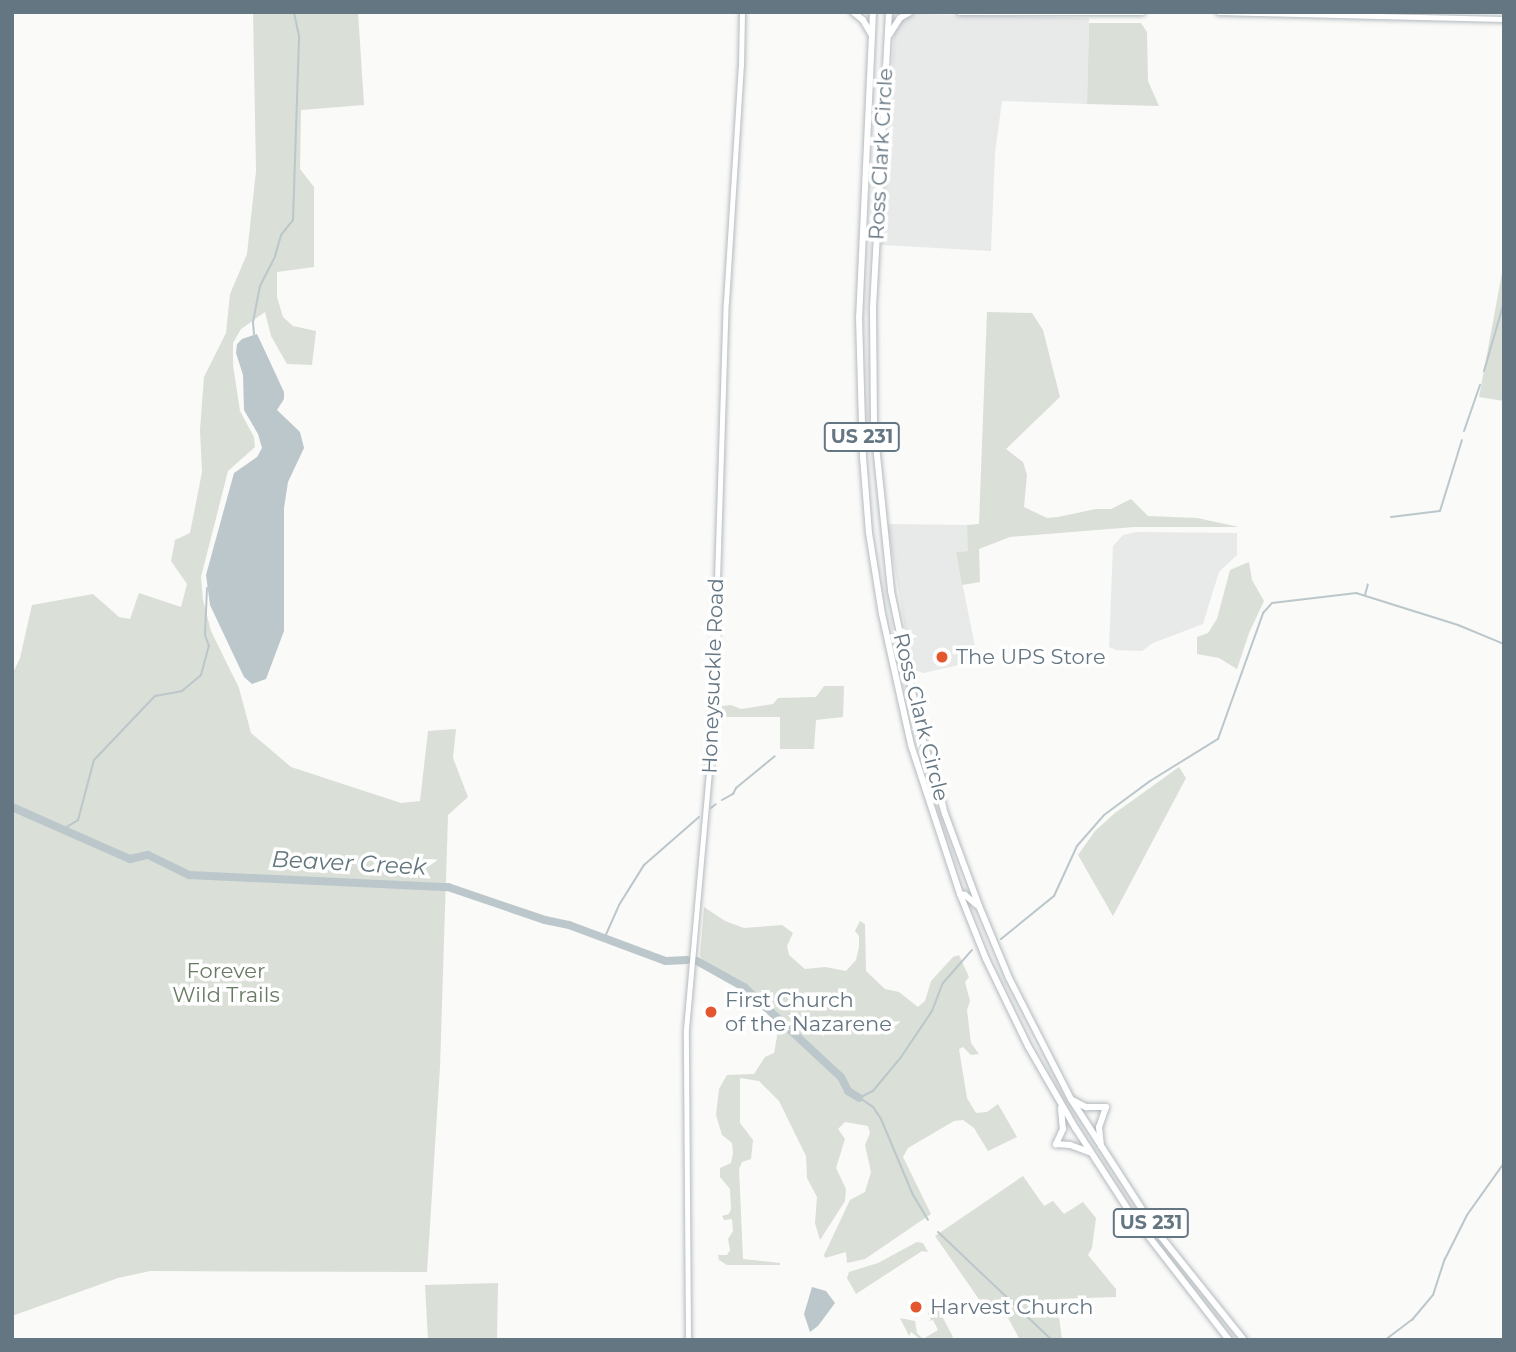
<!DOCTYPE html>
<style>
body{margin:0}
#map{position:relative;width:1516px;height:1352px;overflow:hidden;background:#fafaf8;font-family:Montserrat,sans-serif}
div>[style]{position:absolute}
.built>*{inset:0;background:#e8e9e9}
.green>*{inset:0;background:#dadfd7}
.water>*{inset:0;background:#bbc7cb}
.stream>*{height:2px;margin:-1px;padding:0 1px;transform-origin:1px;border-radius:1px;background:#bbc7cb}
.river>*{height:8px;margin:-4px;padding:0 4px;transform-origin:4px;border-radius:4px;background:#bbc7cb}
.roads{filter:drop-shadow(0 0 2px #b3babf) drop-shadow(0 0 2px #b3babf)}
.secondary>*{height:5px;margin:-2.5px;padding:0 2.5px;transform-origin:2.5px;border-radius:2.5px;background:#fff}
.primary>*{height:5px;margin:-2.5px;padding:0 2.5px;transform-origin:2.5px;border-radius:2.5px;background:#fff}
.highway>*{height:6px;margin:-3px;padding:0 3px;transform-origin:3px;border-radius:3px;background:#fff}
.dots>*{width:19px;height:19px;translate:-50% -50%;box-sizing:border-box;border:4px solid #fff;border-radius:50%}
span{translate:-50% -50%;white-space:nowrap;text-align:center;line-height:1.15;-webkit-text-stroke:7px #fff;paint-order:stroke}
.shield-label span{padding:2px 5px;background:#fff;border:2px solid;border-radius:5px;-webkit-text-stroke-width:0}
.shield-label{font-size:19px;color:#657683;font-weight:700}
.street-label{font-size:21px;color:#657683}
.poi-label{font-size:21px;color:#657683}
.left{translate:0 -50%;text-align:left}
.park-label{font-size:21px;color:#687a64}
.water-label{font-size:23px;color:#60757c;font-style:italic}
.frame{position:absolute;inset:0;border:14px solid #657683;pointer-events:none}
</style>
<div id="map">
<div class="built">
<i style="clip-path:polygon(916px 14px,1089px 18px,1087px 104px,1002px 101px,995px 153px,991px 251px,881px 245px,894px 35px,901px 20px)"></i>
<i style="clip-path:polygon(887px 524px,967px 525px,969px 551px,956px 552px,978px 661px,923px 673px,912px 669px)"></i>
<i style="clip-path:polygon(1137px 532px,1237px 533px,1237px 555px,1219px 572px,1203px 624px,1153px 643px,1142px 651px,1116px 650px,1109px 647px,1113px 546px,1123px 535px)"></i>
</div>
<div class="green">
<i style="clip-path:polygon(253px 12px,358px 12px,364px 105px,301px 110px,300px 169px,314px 187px,314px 267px,277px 272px,277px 297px,283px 317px,293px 326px,316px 331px,312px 365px,287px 364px,271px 336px,265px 312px,241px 329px,233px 343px,233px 365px,240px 411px,254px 437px,255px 447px,228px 471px,201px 577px,203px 600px,211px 631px,239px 688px,251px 733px,291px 767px,401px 803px,420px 801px,428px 731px,456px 729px,453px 758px,468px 797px,448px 815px,440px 1067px,427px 1272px,150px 1271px,118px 1278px,12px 1316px,12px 675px,20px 658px,32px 605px,93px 594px,119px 617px,130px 619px,139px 593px,181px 607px,187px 584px,171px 561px,175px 540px,190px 533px,202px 472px,200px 430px,204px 377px,226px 333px,230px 294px,247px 254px,256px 171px)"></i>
<i style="clip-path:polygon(1089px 23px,1141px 23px,1147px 32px,1148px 81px,1159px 106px,1087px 104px)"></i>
<i style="clip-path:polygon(1502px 273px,1504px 273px,1504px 401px,1479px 397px)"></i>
<i style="clip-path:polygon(987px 312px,1032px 313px,1043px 330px,1060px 397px,1006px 449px,1023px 462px,1027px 475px,1024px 507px,1047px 518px,1058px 517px,1096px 509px,1111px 509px,1131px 499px,1148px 516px,1197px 518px,1239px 527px,1134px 527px,1010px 537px,979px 549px,980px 582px,962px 585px,956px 552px,968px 551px,967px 525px,979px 524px)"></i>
<i style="clip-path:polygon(1249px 562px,1252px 580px,1264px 601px,1249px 633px,1237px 669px,1219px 658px,1197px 654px,1197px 637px,1208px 633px,1217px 619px,1230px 570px)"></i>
<i style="clip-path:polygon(824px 686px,844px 686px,843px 717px,816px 720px,814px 749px,780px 749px,780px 717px,727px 717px,722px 714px,722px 706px,731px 705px,741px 709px,773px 704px,778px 698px,816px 697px)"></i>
<i style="clip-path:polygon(1179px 767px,1186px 778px,1113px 916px,1078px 855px,1095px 831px,1115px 813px)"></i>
<i style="clip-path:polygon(704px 907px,725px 921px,744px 928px,782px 925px,793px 933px,787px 946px,789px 955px,805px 969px,825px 967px,846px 971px,856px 960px,859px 947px,859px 936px,855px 931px,860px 921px,865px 924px,866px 971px,885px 989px,899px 992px,918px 1007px,925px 1001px,931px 981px,953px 957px,959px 955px,969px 977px,965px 982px,970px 1001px,967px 1010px,971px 1043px,979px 1054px,971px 1055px,963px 1047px,959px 1049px,967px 1098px,976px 1113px,987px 1112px,998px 1104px,1017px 1137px,988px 1151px,974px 1128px,963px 1120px,954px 1121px,908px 1148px,903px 1157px,931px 1214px,865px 1259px,847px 1263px,846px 1252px,825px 1258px,824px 1255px,850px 1200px,865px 1192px,871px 1172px,865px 1145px,870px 1133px,868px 1126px,845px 1122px,838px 1129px,845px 1139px,836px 1168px,846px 1189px,845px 1201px,820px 1240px,815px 1223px,817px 1197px,807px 1178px,806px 1156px,779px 1101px,759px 1081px,740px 1078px,740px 1123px,753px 1140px,751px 1159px,742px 1162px,739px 1169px,743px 1259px,780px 1263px,780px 1265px,727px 1265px,719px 1260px,718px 1255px,727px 1255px,730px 1250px,728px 1239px,733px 1231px,732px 1219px,724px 1220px,722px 1216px,729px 1214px,731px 1209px,730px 1189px,720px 1177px,720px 1168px,731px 1163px,733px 1153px,732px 1143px,722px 1135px,716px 1115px,719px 1089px,727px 1075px,754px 1074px,765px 1057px,774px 1053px,778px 1031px,771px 1016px,744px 992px,709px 972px,700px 956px)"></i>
<i style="clip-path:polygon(1023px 1176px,1044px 1206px,1053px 1201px,1064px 1214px,1083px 1202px,1096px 1218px,1092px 1248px,1088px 1255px,1116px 1289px,1116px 1297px,1057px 1299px,1062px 1340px,1020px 1340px,1008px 1318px,983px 1305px,935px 1236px)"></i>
<i style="clip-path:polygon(917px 1242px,923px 1243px,928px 1252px,922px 1251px,856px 1294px,847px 1278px,849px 1272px,878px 1263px)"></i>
<i style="clip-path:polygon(498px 1283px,497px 1340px,428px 1340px,425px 1285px)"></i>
<i style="clip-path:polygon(934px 1301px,953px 1337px,949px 1340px,921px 1340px,911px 1332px,909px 1336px,900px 1318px,915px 1321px,917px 1333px,923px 1339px,938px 1330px,933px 1320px,926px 1322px,931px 1320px,928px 1314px)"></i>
</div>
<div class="water">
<i style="clip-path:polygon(257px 334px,284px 392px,284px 399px,277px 410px,300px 432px,304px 448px,288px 482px,284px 508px,284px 631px,266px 679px,252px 684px,244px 677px,210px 605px,206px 575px,234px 473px,257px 457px,262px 448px,258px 434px,244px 410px,243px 375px,236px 353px,237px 344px,242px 339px)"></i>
<i style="clip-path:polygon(812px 1287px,826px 1291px,835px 1303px,818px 1326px,810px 1332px,804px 1314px)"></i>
</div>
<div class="stream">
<i style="left:254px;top:334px;width:12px;rotate:-95deg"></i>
<i style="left:253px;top:322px;width:37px;rotate:-79deg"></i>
<i style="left:260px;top:286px;width:34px;rotate:-63deg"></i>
<i style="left:275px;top:256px;width:22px;rotate:-74deg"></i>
<i style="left:281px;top:235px;width:19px;rotate:-51deg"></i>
<i style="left:293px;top:220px;width:184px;rotate:-88.1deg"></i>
<i style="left:299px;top:36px;width:25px;rotate:-102deg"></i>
<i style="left:1484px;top:371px;width:72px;rotate:-73.8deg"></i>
<i style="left:1464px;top:431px;width:49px;rotate:-70.8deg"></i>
<i style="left:1391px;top:517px;width:49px;rotate:-7deg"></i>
<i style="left:1440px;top:511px;width:74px;rotate:-72.8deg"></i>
<i style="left:1365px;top:595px;width:11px;rotate:-75deg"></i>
<i style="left:722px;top:800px;width:13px;rotate:-29deg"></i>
<i style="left:733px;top:794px;width:7px;rotate:-63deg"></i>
<i style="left:736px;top:788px;width:50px;rotate:-39.4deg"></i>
<i style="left:711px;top:808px;width:6px;rotate:-39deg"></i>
<i style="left:60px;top:831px;width:21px;rotate:-31deg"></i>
<i style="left:78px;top:820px;width:62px;rotate:-75.1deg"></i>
<i style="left:94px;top:760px;width:88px;rotate:-46.4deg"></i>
<i style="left:155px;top:696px;width:27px;rotate:-10deg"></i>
<i style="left:182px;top:691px;width:25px;rotate:-40deg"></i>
<i style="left:201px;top:675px;width:30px;rotate:-75deg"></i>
<i style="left:209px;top:646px;width:12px;rotate:-110deg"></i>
<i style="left:205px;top:635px;width:47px;rotate:-87.6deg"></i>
<i style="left:604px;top:939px;width:37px;rotate:-66deg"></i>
<i style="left:619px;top:905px;width:47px;rotate:-58deg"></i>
<i style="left:644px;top:865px;width:73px;rotate:-41.1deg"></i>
<i style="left:1001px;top:939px;width:68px;rotate:-39.1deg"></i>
<i style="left:1054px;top:896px;width:55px;rotate:-65.3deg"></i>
<i style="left:1077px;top:846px;width:41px;rotate:-48.9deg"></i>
<i style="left:1104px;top:815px;width:57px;rotate:-36.5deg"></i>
<i style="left:1150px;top:781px;width:80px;rotate:-31.7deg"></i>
<i style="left:1218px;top:739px;width:134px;rotate:-70.3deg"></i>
<i style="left:1263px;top:613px;width:13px;rotate:-48deg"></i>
<i style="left:1272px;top:603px;width:85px;rotate:-6.8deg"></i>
<i style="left:1356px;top:593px;width:107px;rotate:17.4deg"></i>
<i style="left:1458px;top:625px;width:50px;rotate:22.4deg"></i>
<i style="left:859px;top:1098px;width:16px;rotate:-27deg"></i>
<i style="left:873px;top:1091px;width:44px;rotate:-50.5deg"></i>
<i style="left:901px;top:1057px;width:55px;rotate:-56deg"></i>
<i style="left:932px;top:1011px;width:30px;rotate:-69deg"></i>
<i style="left:943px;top:983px;width:44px;rotate:-48.7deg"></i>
<i style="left:860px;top:1098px;width:16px;rotate:35deg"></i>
<i style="left:873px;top:1107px;width:14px;rotate:56deg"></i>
<i style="left:881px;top:1119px;width:82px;rotate:67.2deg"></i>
<i style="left:913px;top:1195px;width:29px;rotate:59deg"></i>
<i style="left:938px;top:1232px;width:157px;rotate:43.5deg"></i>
<i style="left:1385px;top:1340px;width:34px;rotate:-37deg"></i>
<i style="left:1412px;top:1320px;width:33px;rotate:-50deg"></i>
<i style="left:1433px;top:1295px;width:38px;rotate:-72deg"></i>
<i style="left:1445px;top:1259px;width:49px;rotate:-63.4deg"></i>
<i style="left:1467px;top:1215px;width:64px;rotate:-54.6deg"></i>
</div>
<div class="river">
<i style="left:12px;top:807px;width:129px;rotate:23.8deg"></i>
<i style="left:130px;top:859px;width:18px;rotate:-13deg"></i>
<i style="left:148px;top:855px;width:46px;rotate:26deg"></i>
<i style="left:189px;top:875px;width:259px;rotate:2.7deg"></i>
<i style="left:448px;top:887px;width:102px;rotate:18.8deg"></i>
<i style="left:545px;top:920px;width:25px;rotate:12deg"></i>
<i style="left:569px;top:925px;width:103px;rotate:20.4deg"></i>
<i style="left:666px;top:961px;width:21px;rotate:-3deg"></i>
<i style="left:697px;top:961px;width:54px;rotate:29deg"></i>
<i style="left:744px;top:987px;width:132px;rotate:42.9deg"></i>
<i style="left:841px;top:1077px;width:16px;rotate:63deg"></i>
<i style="left:848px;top:1091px;width:13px;rotate:32deg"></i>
</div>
<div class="roads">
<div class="secondary">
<i style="left:688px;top:1340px;width:311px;rotate:-90.4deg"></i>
<i style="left:686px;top:1029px;width:291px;rotate:-84.9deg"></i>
<i style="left:712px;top:739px;width:437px;rotate:-88.2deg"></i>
<i style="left:726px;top:302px;width:237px;rotate:-86.4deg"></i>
<i style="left:741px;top:65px;width:53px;rotate:-88.9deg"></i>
</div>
<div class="primary">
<i style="left:959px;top:12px;width:183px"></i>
<i style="left:1218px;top:12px;width:286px;rotate:1.4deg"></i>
</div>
<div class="highway">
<i style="left:853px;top:12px;width:13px;rotate:39deg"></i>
<i style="left:863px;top:20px;width:16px;rotate:60deg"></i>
<i style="left:873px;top:12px;width:305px;rotate:92.6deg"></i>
<i style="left:859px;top:317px;width:140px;rotate:88.4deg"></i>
<i style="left:863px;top:457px;width:76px;rotate:85.5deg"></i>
<i style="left:869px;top:533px;width:82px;rotate:80.9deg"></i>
<i style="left:882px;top:614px;width:134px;rotate:77.5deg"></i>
<i style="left:911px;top:745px;width:157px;rotate:71.8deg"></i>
<i style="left:960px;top:894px;width:70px;rotate:68.2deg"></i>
<i style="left:986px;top:959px;width:97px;rotate:64.2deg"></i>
<i style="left:1028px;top:1046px;width:96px;rotate:60deg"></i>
<i style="left:1076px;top:1129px;width:98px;rotate:57.1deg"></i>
<i style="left:1129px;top:1211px;width:163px;rotate:52.2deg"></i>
<i style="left:889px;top:12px;width:298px;rotate:93.1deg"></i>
<i style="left:873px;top:310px;width:116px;rotate:89.5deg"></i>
<i style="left:874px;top:426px;width:166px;rotate:84.1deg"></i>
<i style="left:891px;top:591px;width:145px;rotate:78.1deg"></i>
<i style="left:921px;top:733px;width:84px;rotate:73.5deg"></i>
<i style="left:945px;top:814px;width:98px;rotate:69.7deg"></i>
<i style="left:979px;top:906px;width:78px;rotate:67.4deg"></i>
<i style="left:1009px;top:978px;width:136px;rotate:62.9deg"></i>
<i style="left:1071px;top:1099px;width:153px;rotate:57.2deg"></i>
<i style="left:1154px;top:1228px;width:144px;rotate:51.2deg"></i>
<i style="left:889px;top:35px;width:20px;rotate:-57deg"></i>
<i style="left:900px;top:18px;width:12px;rotate:-31deg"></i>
<i style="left:960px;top:894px;width:5px;rotate:11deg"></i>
<i style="left:965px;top:895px;width:16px;rotate:40deg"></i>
<i style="left:1072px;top:1100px;width:16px;rotate:27deg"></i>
<i style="left:1086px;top:1107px;width:20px"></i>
<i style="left:1106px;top:1107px;width:21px;rotate:109deg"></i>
<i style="left:1099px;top:1127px;width:19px;rotate:84deg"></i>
<i style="left:1061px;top:1108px;width:21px;rotate:85deg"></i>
<i style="left:1063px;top:1129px;width:17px;rotate:115deg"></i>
<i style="left:1056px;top:1144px;width:14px;rotate:4deg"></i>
<i style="left:1070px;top:1145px;width:20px;rotate:20deg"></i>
</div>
</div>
<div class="dots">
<i style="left:942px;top:657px;background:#e4572e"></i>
<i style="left:711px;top:1012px;background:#e4572e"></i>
<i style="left:916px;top:1307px;background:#e4572e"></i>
</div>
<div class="shield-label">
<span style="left:862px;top:437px">US 231</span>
<span style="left:1151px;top:1223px">US 231</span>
</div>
<div class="street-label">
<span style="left:881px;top:154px;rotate:-87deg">Ross Clark Circle</span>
<span style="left:713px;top:676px;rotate:-88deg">Honeysuckle Road</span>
<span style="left:921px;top:717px;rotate:76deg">Ross Clark Circle</span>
</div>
<div class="poi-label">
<span class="left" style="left:956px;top:657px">The UPS Store</span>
<span class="left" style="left:725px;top:1012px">First Church<br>of the Nazarene</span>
<span class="left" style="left:930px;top:1307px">Harvest Church</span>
</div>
<div class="park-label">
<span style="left:226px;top:983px">Forever<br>Wild Trails</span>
</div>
<div class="water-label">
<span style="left:349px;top:863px;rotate:3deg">Beaver Creek</span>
</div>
<div class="frame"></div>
</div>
